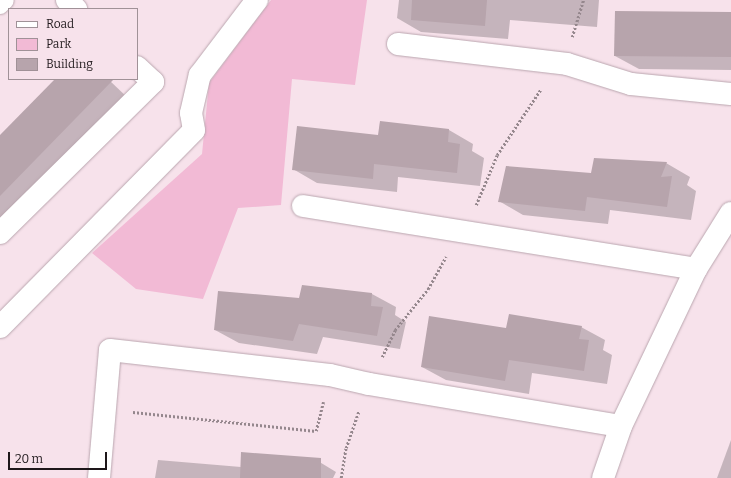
<!DOCTYPE html>
<style>
body{margin:0}
#map{position:relative;width:731px;height:478px;overflow:hidden;background:#f7e2eb;font-family:Bitter,serif}
div>[style]{position:absolute}
.green>*{inset:0;background:#f2bad5}
.shadow>*{inset:0;background:#0003}
.building>*{inset:0;background:#b7a4ac}
.path>*{height:2.5px;margin-top:-1.25px;transform-origin:0;background:repeating-linear-gradient(90deg,#95878d 0 2px,transparent 0 4px)}
.roads{filter:drop-shadow(0 0 1px #baa6af) drop-shadow(0 0 1px #baa6af)}
.service>*{height:15px;margin:-7.5px;padding:0 7.5px;transform-origin:7.5px;border-radius:7.5px;background:#fff}
.minor>*{height:22px;margin:-11px;padding:0 11px;transform-origin:11px;border-radius:11px;background:#fff}
span{translate:-50% -50%;white-space:nowrap;text-align:center;line-height:1.15;-webkit-text-stroke:3.5px #f7e2eb;paint-order:stroke}
.legend{position:absolute;left:8px;top:8px;width:130px;height:72px;box-sizing:border-box;background:#f7e2eb;border:1px solid #a09197;margin:0;padding:5px 7px;list-style:none;font-size:12px;color:#1e171a}
.legend li{display:flex;align-items:center;gap:8px;height:20px}
.legend b{width:20px;border:1px solid #a09197}
.scale{position:absolute;left:8px;top:452px;width:99px;height:18px;box-sizing:border-box;border:2px solid #1e171a;border-top:0;padding-left:5px;font-size:12px;line-height:14px;white-space:nowrap;color:#1e171a;-webkit-text-stroke:3px #f7e2eb;paint-order:stroke}
</style>
<div id="map">
<div class="green">
<i style="clip-path:polygon(271px 0,367px 0,355px 85px,292px 79px,281px 205px,238px 208px,203px 299px,136px 289px,92px 253px,202px 154px,209px 83px)"></i>
</div>
<div class="shadow">
<i style="clip-path:polygon(399px 0,599px 0,597px 27px,510px 20px,508px 39px,421px 32px,397px 18px)"></i>
<i style="clip-path:polygon(731px 13px,731px 70px,639px 69px,615px 56px)"></i>
<i style="clip-path:polygon(56px 79px,108px 79px,130px 100px,0 234px,0 136px)"></i>
<i style="clip-path:polygon(380px 122px,449px 130px,473px 144px,472px 151px,484px 158px,480px 186px,398px 177px,397px 192px,317px 183px,293px 169px,379px 136px)"></i>
<i style="clip-path:polygon(666px 163px,690px 177px,687px 185px,696px 191px,691px 220px,610px 210px,608px 224px,523px 215px,499px 201px)"></i>
<i style="clip-path:polygon(303px 286px,372px 294px,396px 307px,395px 315px,406px 322px,400px 349px,323px 337px,317px 354px,239px 343px,215px 330px,300px 299px)"></i>
<i style="clip-path:polygon(581px 327px,605px 340px,603px 350px,612px 355px,607px 384px,532px 373px,529px 394px,446px 380px,422px 367px,507px 329px)"></i>
<i style="clip-path:polygon(731px 440px,731px 478px,717px 478px)"></i>
<i style="clip-path:polygon(313px 458px,336px 472px,333px 478px,155px 478px,158px 460px,241px 467px)"></i>
</div>
<div class="building">
<i style="clip-path:polygon(412px 0,487px 0,485px 26px,411px 20px)"></i>
<i style="clip-path:polygon(615px 11px,731px 12px,731px 57px,614px 56px)"></i>
<i style="clip-path:polygon(55px 79px,114px 79px,0 196px,0 135px)"></i>
<i style="clip-path:polygon(380px 121px,449px 129px,448px 142px,460px 144px,457px 173px,374px 164px,373px 179px,292px 170px,297px 126px,378px 135px)"></i>
<i style="clip-path:polygon(594px 158px,667px 162px,661px 177px,672px 176px,667px 207px,587px 197px,585px 211px,498px 202px,506px 166px,591px 173px)"></i>
<i style="clip-path:polygon(302px 285px,372px 293px,371px 306px,383px 307px,377px 336px,299px 324px,293px 341px,214px 330px,218px 291px,299px 298px)"></i>
<i style="clip-path:polygon(509px 314px,582px 326px,579px 339px,589px 340px,584px 371px,509px 360px,505px 381px,421px 367px,429px 316px,506px 328px)"></i>
<i style="clip-path:polygon(241px 452px,321px 458px,321px 478px,240px 478px)"></i>
</div>
<div class="path">
<i style="left:572px;top:37px;width:39px;rotate:-73deg"></i>
<i style="left:476px;top:205px;width:54px;rotate:-67.2deg"></i>
<i style="left:497px;top:155px;width:79px;rotate:-56.3deg"></i>
<i style="left:382px;top:357px;width:30px;rotate:-64deg"></i>
<i style="left:395px;top:330px;width:53px;rotate:-51.2deg"></i>
<i style="left:428px;top:289px;width:37px;rotate:-61deg"></i>
<i style="left:133px;top:412px;width:184px;rotate:5.9deg"></i>
<i style="left:316px;top:431px;width:30px;rotate:-76deg"></i>
<i style="left:341px;top:478px;width:30px;rotate:-81deg"></i>
<i style="left:346px;top:448px;width:39px;rotate:-71deg"></i>
</div>
<div class="roads">
<div class="service">
<i style="left:0;top:6px;width:8px;rotate:-45deg"></i>
</div>
<div class="minor">
<i style="left:67px;top:0;width:13px;rotate:45deg"></i>
<i style="left:398px;top:44px;width:170px;rotate:6.7deg"></i>
<i style="left:567px;top:64px;width:67px;rotate:17.4deg"></i>
<i style="left:631px;top:84px;width:100px;rotate:5.7deg"></i>
<i style="left:303px;top:206px;width:398px;rotate:9.1deg"></i>
<i style="left:0;top:233px;width:215px;rotate:-44.6deg"></i>
<i style="left:153px;top:82px;width:22px;rotate:-137deg"></i>
<i style="left:0;top:327px;width:276px;rotate:-45.4deg"></i>
<i style="left:194px;top:130px;width:17px;rotate:-100deg"></i>
<i style="left:191px;top:113px;width:39px;rotate:-77deg"></i>
<i style="left:200px;top:75px;width:94px;rotate:-52.8deg"></i>
<i style="left:99px;top:478px;width:128px;rotate:-85.1deg"></i>
<i style="left:110px;top:350px;width:221px;rotate:6.5deg"></i>
<i style="left:330px;top:375px;width:40px;rotate:13deg"></i>
<i style="left:369px;top:384px;width:255px;rotate:9.5deg"></i>
<i style="left:603px;top:478px;width:55px;rotate:-70.9deg"></i>
<i style="left:621px;top:426px;width:174px;rotate:-64.5deg"></i>
<i style="left:696px;top:269px;width:66px;rotate:-58deg"></i>
</div>
</div>
<ul class="legend">
<li><b style="height:5px;background:#fff"></b>Road</li>
<li><b style="height:11px;background:#f2bad5"></b>Park</li>
<li><b style="height:11px;background:#b7a4ac"></b>Building</li>
</ul>
<div class="scale">20 m</div>
</div>
